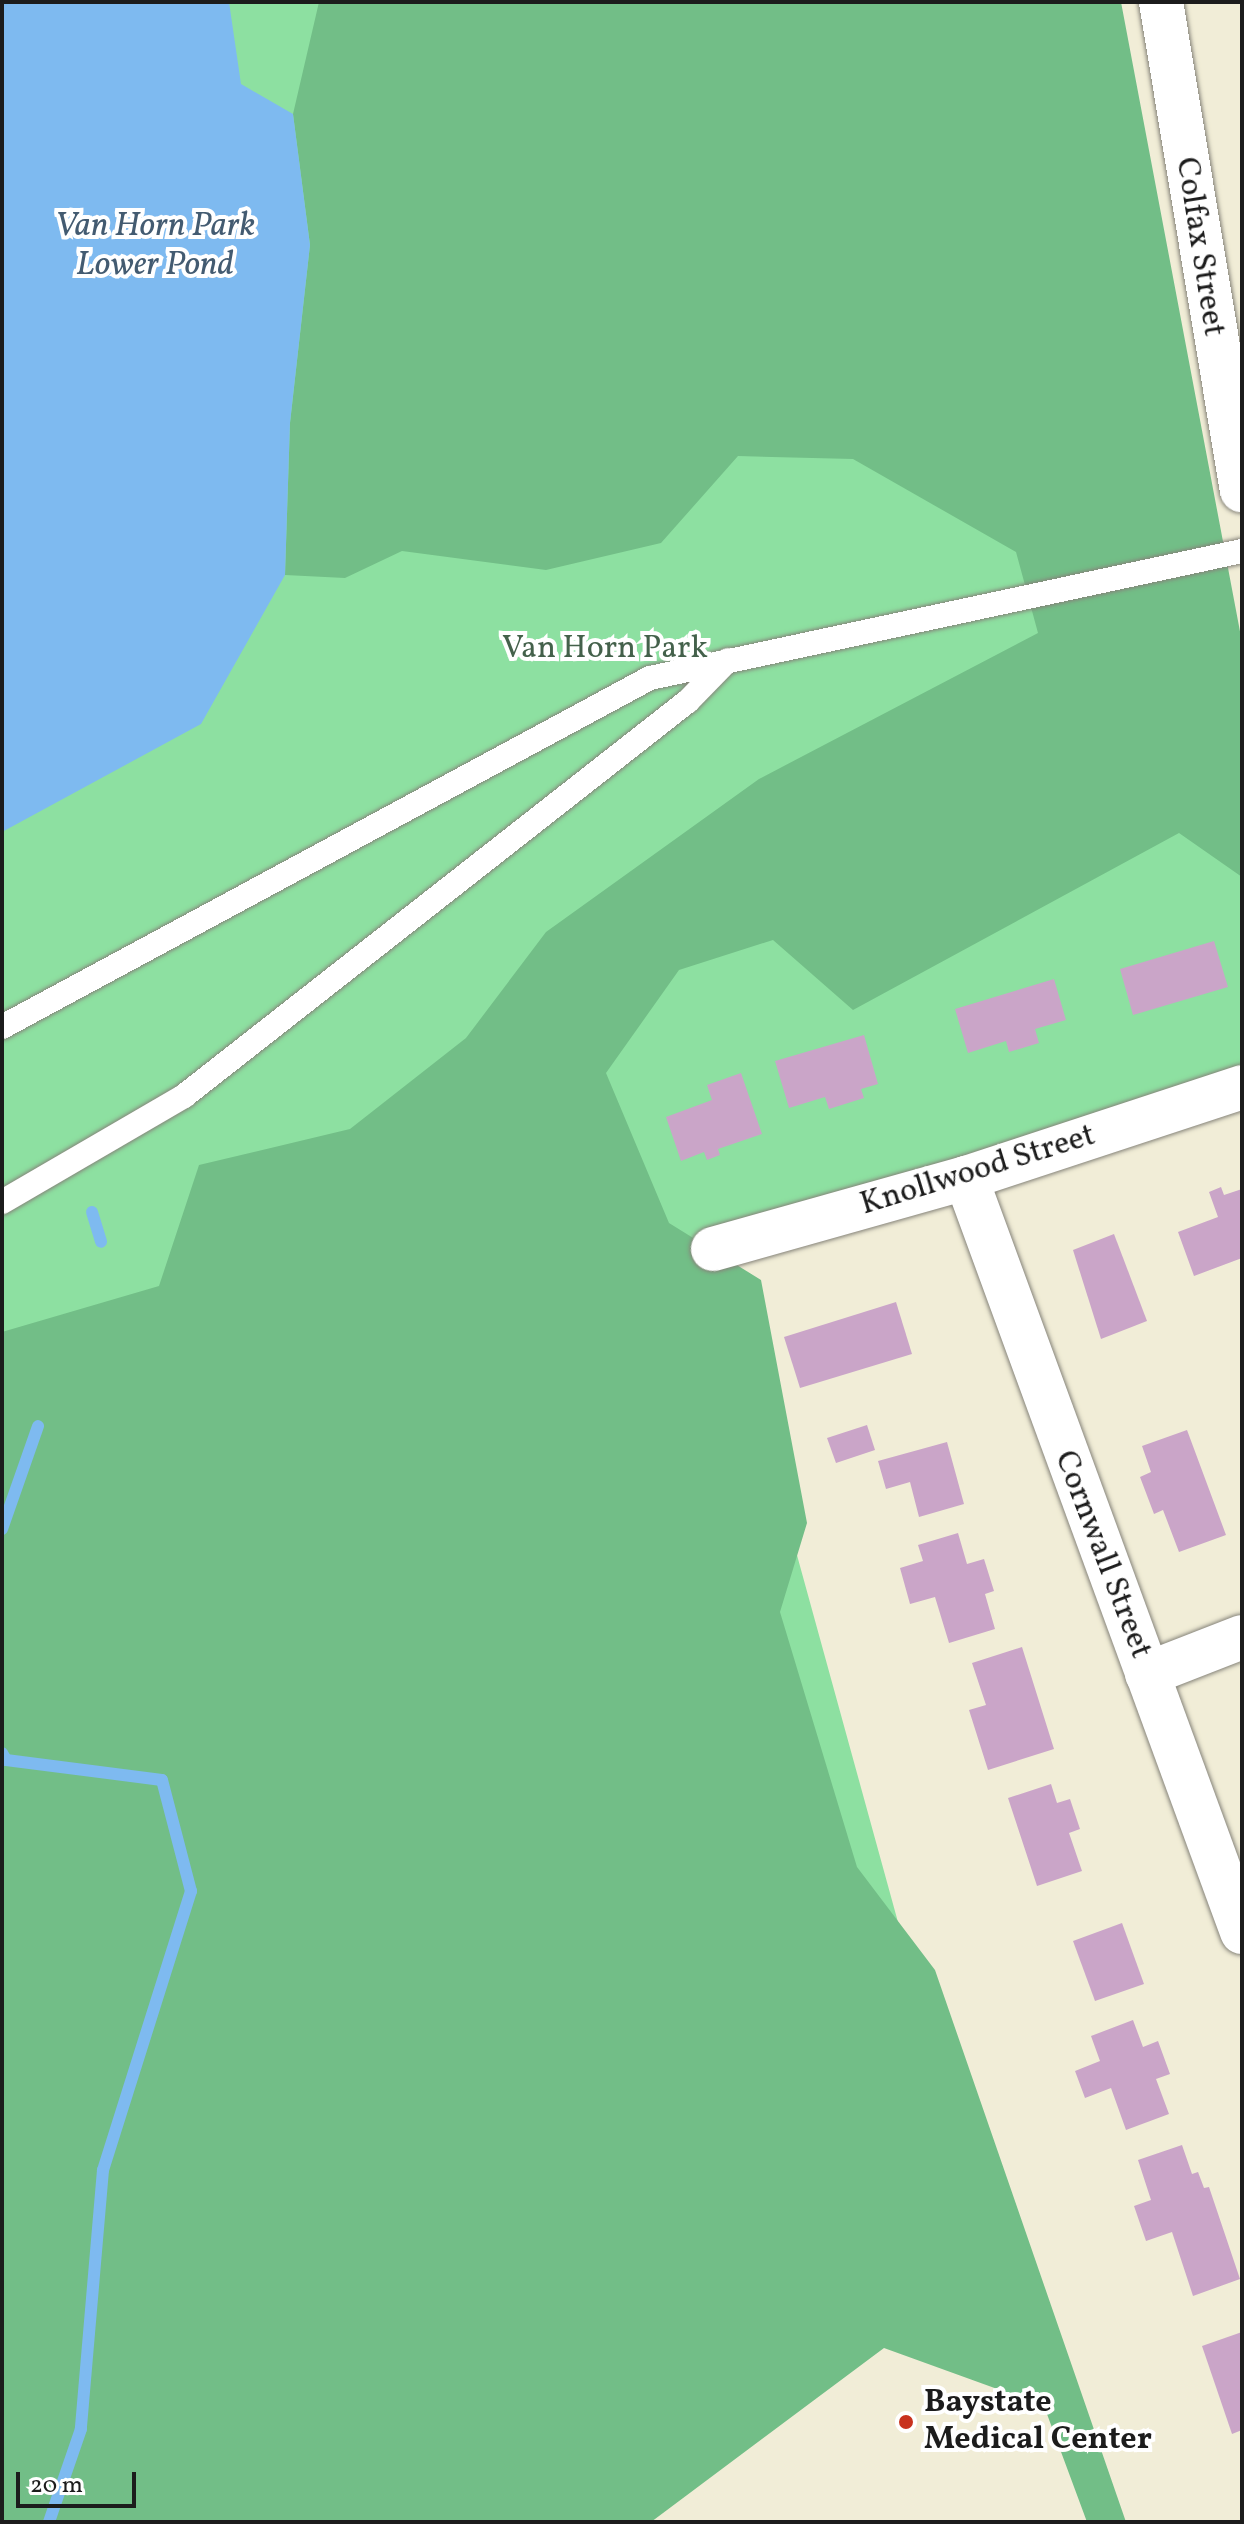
<!DOCTYPE html>
<style>
body{margin:0}
#map{position:relative;width:1244px;height:2524px;overflow:hidden;background:#f1edd7;font-family:Vollkorn,serif}
div>[style]{position:absolute}
.green>*{inset:0;background:#8de0a1}
.forest>*{inset:0;background:#72be87}
.water>*{inset:0;background:#7ebaf0}
.stream>*{height:12px;margin:-6px;padding:0 6px;transform-origin:6px;border-radius:6px;background:#7ebaf0}
.building>*{inset:0;background:#caa5c8}
.roads{filter:drop-shadow(0 0 2px #86847a) drop-shadow(0 0 2px #86847a)}
.lane>*{height:24px;margin:-12px;padding:0 12px;transform-origin:12px;border-radius:12px;background:#fff}
.street>*{height:44px;margin:-22px;padding:0 22px;transform-origin:22px;border-radius:22px;background:#fff}
.dots>*{width:22px;height:22px;translate:-50% -50%;box-sizing:border-box;border:4px solid #fff;border-radius:50%}
span{translate:-50% -50%;white-space:nowrap;text-align:center;line-height:1.15;-webkit-text-stroke:8px #fff;paint-order:stroke}
.street-label{font-size:32px;color:#1c1c1c}
.park-label{font-size:32px;color:#44614b}
.poi-label{font-size:32px;color:#1c1c1c;font-weight:700}
.left{translate:0 -50%;text-align:left}
.water-label{font-size:34px;color:#435b71;font-style:italic}
.frame{position:absolute;inset:0;border:4px solid #1c1c1c;pointer-events:none}
.scale{position:absolute;left:16px;top:2472px;width:120px;height:36px;box-sizing:border-box;border:4px solid #1c1c1c;border-top:0;padding-left:10px;font-size:24px;line-height:28px;white-space:nowrap;color:#1c1c1c;-webkit-text-stroke:6px #fff;paint-order:stroke}
</style>
<div id="map">
<div class="green">
<i style="clip-path:polygon(2px 2px,1099px 2px,1242px 708px,1242px 1087px,713px 1250px,1010px 2329px,752px 2344px,2px 2522px)"></i>
</div>
<div class="forest">
<i style="clip-path:polygon(319px 2px,1121px 2px,1242px 642px,1242px 877px,1179px 833px,853px 1010px,773px 940px,679px 970px,606px 1073px,669px 1223px,761px 1280px,807px 1523px,780px 1612px,857px 1867px,935px 1970px,1126px 2522px,1087px 2522px,1044px 2406px,884px 2348px,651px 2522px,2px 2522px,2px 1332px,159px 1286px,199px 1165px,350px 1129px,466px 1038px,546px 932px,759px 779px,1038px 633px,1016px 552px,853px 459px,738px 456px,661px 543px,546px 570px,402px 551px,345px 578px,285px 575px,290px 423px,310px 245px,293px 114px)"></i>
</div>
<div class="water">
<i style="clip-path:polygon(2px 2px,229px 2px,241px 84px,293px 114px,310px 245px,290px 423px,285px 575px,201px 724px,2px 832px)"></i>
</div>
<div class="stream">
<i style="left:92px;top:1212px;width:31px;rotate:73deg"></i>
<i style="left:2px;top:1529px;width:109px;rotate:-70.7deg"></i>
<i style="left:2px;top:1753px;width:8px;rotate:60deg"></i>
<i style="left:6px;top:1760px;width:157px;rotate:7.3deg"></i>
<i style="left:162px;top:1780px;width:115px;rotate:75.4deg"></i>
<i style="left:191px;top:1891px;width:293px;rotate:107.5deg"></i>
<i style="left:103px;top:2170px;width:260px;rotate:94.9deg"></i>
<i style="left:81px;top:2429px;width:98px;rotate:109deg"></i>
</div>
<div class="building">
<i style="clip-path:polygon(1214px 941px,1228px 987px,1133px 1015px,1120px 969px)"></i>
<i style="clip-path:polygon(1054px 979px,1066px 1020px,1035px 1029px,1039px 1043px,1009px 1052px,1006px 1041px,968px 1053px,955px 1009px)"></i>
<i style="clip-path:polygon(864px 1035px,878px 1084px,861px 1089px,864px 1098px,829px 1109px,825px 1097px,789px 1108px,775px 1061px)"></i>
<i style="clip-path:polygon(741px 1073px,762px 1134px,718px 1149px,720px 1155px,707px 1160px,704px 1152px,681px 1161px,666px 1117px,712px 1100px,707px 1085px)"></i>
<i style="clip-path:polygon(1221px 1187px,1224px 1195px,1242px 1189px,1242px 1258px,1194px 1276px,1178px 1232px,1218px 1217px,1209px 1192px)"></i>
<i style="clip-path:polygon(1114px 1234px,1147px 1321px,1101px 1339px,1073px 1250px)"></i>
<i style="clip-path:polygon(896px 1302px,912px 1354px,800px 1388px,784px 1337px)"></i>
<i style="clip-path:polygon(867px 1425px,875px 1450px,836px 1463px,827px 1438px)"></i>
<i style="clip-path:polygon(1187px 1430px,1226px 1535px,1179px 1552px,1163px 1510px,1154px 1514px,1140px 1477px,1151px 1472px,1142px 1446px)"></i>
<i style="clip-path:polygon(947px 1442px,964px 1504px,919px 1517px,910px 1482px,886px 1489px,878px 1461px)"></i>
<i style="clip-path:polygon(958px 1533px,967px 1564px,984px 1559px,994px 1591px,985px 1594px,995px 1629px,949px 1643px,935px 1597px,910px 1604px,900px 1568px,923px 1561px,918px 1545px)"></i>
<i style="clip-path:polygon(1022px 1647px,1054px 1749px,988px 1770px,969px 1710px,986px 1705px,972px 1663px)"></i>
<i style="clip-path:polygon(1051px 1784px,1057px 1803px,1070px 1799px,1080px 1829px,1069px 1833px,1082px 1871px,1037px 1886px,1008px 1798px)"></i>
<i style="clip-path:polygon(1122px 1923px,1144px 1984px,1095px 2001px,1073px 1941px)"></i>
<i style="clip-path:polygon(1133px 2020px,1143px 2047px,1158px 2041px,1170px 2074px,1156px 2079px,1169px 2114px,1126px 2130px,1111px 2088px,1085px 2098px,1075px 2071px,1100px 2061px,1091px 2036px)"></i>
<i style="clip-path:polygon(1182px 2145px,1192px 2174px,1198px 2172px,1204px 2188px,1209px 2187px,1240px 2279px,1193px 2296px,1172px 2232px,1146px 2241px,1134px 2206px,1151px 2200px,1138px 2160px)"></i>
<i style="clip-path:polygon(1242px 2332px,1242px 2430px,1232px 2434px,1202px 2346px)"></i>
</div>
<div class="roads">
<div class="lane">
<i style="left:2px;top:1027px;width:736px;rotate:-28.31deg"></i>
<i style="left:650px;top:678px;width:605px;rotate:-12.11deg"></i>
<i style="left:2px;top:1202px;width:211px;rotate:-30.2deg"></i>
<i style="left:184px;top:1096px;width:640px;rotate:-38.09deg"></i>
<i style="left:688px;top:701px;width:57px;rotate:-45.7deg"></i>
</div>
<div class="street">
<i style="left:1161px;top:2px;width:495px;rotate:80.6deg"></i>
<i style="left:966px;top:1178px;width:803px;rotate:69.89deg"></i>
<i style="left:713px;top:1249px;width:263px;rotate:-15.7deg"></i>
<i style="left:966px;top:1178px;width:291px;rotate:-18.2deg"></i>
<i style="left:1147px;top:1674px;width:102px;rotate:-21.3deg"></i>
</div>
</div>
<div class="dots">
<i style="left:906px;top:2422px;background:#c8321e"></i>
</div>
<div class="street-label">
<span style="left:1199px;top:247px;rotate:81deg">Colfax Street</span>
<span style="left:978px;top:1171px;rotate:-17deg">Knollwood Street</span>
<span style="left:1102px;top:1555px;rotate:69deg">Cornwall Street</span>
</div>
<div class="park-label">
<span style="left:605px;top:649px">Van Horn Park</span>
</div>
<div class="poi-label">
<span class="left" style="left:924px;top:2422px">Baystate<br>Medical Center</span>
</div>
<div class="water-label">
<span style="left:155px;top:246px">Van Horn Park<br>Lower Pond</span>
</div>
<div class="frame"></div>
<div class="scale">20 m</div>
</div>
